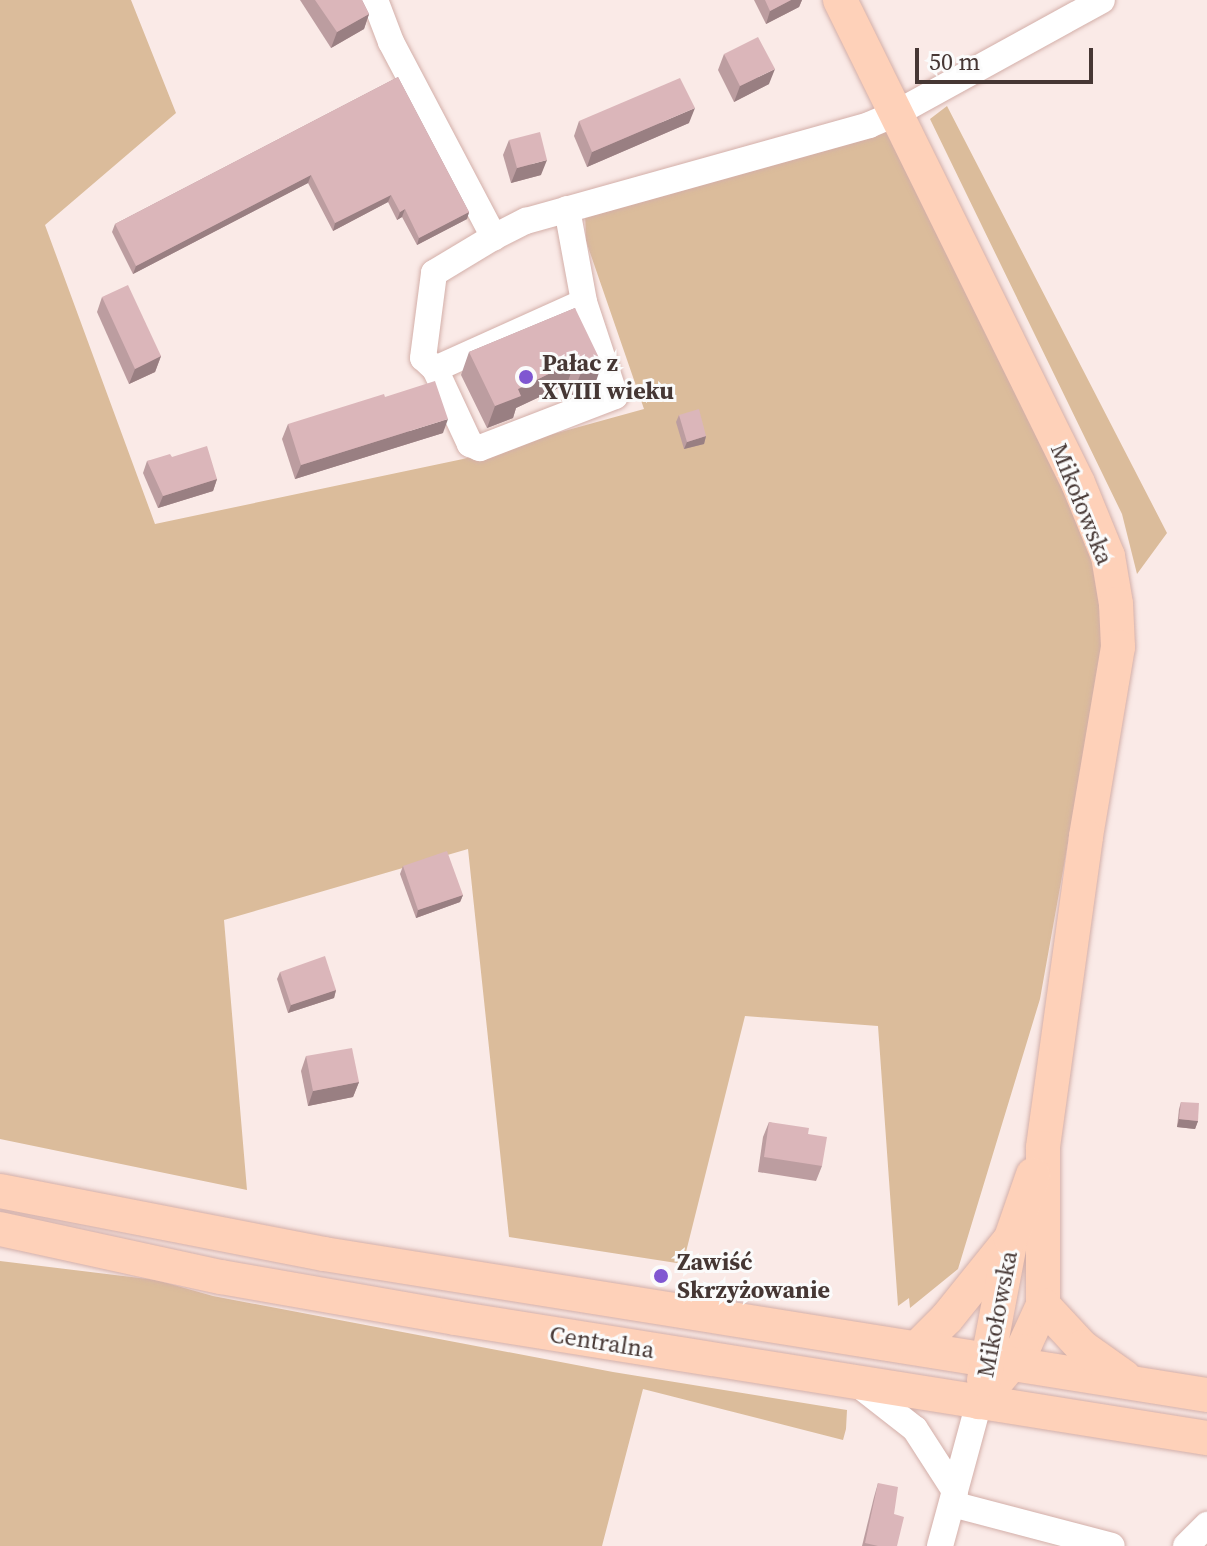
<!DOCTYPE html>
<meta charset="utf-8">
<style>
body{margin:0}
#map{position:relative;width:1207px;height:1546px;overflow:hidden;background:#faeae7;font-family:"Source Serif 4",serif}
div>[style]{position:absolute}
.green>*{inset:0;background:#dbbc9b}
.roads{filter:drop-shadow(0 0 2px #d3afa9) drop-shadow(0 0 2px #d3afa9)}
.minor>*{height:26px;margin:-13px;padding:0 13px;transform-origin:13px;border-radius:13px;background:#fff}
.major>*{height:34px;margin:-17px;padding:0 17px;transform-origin:17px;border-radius:17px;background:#fed1b9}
.wall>*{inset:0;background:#bc9da0}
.shaded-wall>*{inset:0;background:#997f82}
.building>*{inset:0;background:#dbb6ba}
.dots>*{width:22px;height:22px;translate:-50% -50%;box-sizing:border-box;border:4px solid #fbfbfb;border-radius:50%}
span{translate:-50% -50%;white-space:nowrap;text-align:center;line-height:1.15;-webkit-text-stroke:6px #fbfbfb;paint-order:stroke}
.poi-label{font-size:24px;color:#463734;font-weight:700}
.left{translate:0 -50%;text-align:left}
.street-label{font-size:24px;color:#463734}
.scale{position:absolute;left:915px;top:48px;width:178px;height:36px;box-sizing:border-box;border:4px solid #463734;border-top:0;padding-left:10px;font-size:24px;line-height:28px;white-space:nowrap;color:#463734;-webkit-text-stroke:6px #fbfbfb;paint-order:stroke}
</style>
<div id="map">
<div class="green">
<i style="clip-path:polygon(0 0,131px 0,176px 113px,45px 225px,155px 524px,463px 459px,644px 409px,586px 241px,585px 213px,906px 108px,1097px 548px,1103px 648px,1040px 999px,958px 1269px,910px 1308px,909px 1298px,898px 1306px,878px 1026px,745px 1016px,683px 1264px,509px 1237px,468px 849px,224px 920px,247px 1190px,0 1139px)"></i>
<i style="clip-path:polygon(947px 106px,1167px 533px,1137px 574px,1122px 514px,930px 119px)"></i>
<i style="clip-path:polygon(0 1261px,156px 1280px,213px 1296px,613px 1372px,847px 1410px,846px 1429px,843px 1440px,643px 1389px,602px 1546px,0 1546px)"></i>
</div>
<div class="roads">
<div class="minor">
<i style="left:375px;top:0;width:45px;rotate:69.1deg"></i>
<i style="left:391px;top:42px;width:221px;rotate:62.2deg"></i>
<i style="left:567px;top:209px;width:95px;rotate:79.6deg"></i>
<i style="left:584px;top:302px;width:99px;rotate:71.7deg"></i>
<i style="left:615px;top:396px;width:145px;rotate:158.9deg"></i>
<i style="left:480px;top:448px;width:11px;rotate:-158deg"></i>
<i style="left:470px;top:444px;width:83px;rotate:-115deg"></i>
<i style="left:435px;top:369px;width:163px;rotate:-24.2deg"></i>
<i style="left:435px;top:369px;width:16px;rotate:-137deg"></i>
<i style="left:423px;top:358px;width:86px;rotate:-82.6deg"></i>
<i style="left:434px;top:273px;width:70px;rotate:-31deg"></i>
<i style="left:494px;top:237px;width:36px;rotate:-27deg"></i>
<i style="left:526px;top:221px;width:356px;rotate:-15.6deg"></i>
<i style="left:869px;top:125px;width:28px;rotate:-23deg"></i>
<i style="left:895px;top:114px;width:236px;rotate:-28.8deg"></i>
<i style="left:855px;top:1382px;width:76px;rotate:38.1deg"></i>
<i style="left:915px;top:1429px;width:74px;rotate:57.2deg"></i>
<i style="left:952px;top:1504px;width:165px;rotate:14.7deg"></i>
<i style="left:940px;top:1546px;width:149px;rotate:-74.8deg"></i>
<i style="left:1186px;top:1546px;width:30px;rotate:-45deg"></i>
</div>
<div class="major">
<i style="left:840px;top:0;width:538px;rotate:63.77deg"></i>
<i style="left:1078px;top:483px;width:79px;rotate:67.7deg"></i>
<i style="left:1108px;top:556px;width:49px;rotate:80.5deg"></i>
<i style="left:1116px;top:604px;width:43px;rotate:87.3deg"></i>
<i style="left:1118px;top:647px;width:193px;rotate:99.6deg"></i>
<i style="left:1086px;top:837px;width:314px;rotate:97.9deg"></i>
<i style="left:1043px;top:1148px;width:157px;rotate:90deg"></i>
<i style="left:1043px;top:1305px;width:51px;rotate:114.5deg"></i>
<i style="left:1022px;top:1351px;width:67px;rotate:130.1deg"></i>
<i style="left:0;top:1191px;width:330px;rotate:11deg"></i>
<i style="left:324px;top:1254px;width:894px;rotate:9.07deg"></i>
<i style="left:0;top:1229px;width:226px;rotate:12.3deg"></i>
<i style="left:221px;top:1277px;width:238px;rotate:9.9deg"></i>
<i style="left:455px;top:1318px;width:762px;rotate:9.07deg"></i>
<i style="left:1043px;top:1305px;width:57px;rotate:47.1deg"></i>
<i style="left:1082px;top:1347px;width:52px;rotate:35.5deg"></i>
<i style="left:917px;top:1348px;width:42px;rotate:-45deg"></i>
<i style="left:947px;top:1318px;width:97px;rotate:-51.2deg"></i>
<i style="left:984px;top:1380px;width:145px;rotate:-79.2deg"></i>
<i style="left:1011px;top:1238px;width:67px;rotate:-70.8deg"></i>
</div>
</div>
<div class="wall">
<i style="clip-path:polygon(300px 0,362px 0,369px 14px,364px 29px,331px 48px)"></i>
<i style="clip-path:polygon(754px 0,802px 0,799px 7px,766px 24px)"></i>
<i style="clip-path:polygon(724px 54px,769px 84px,734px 102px,718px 70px)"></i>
<i style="clip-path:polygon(398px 77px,469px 212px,467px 219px,417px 245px,402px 217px,397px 220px,388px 202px,333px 231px,308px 183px,133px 274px,112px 232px,115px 224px)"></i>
<i style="clip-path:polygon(579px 121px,689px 123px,587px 167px,574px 136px)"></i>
<i style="clip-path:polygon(509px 140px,541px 175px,511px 183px,503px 155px)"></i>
<i style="clip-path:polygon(102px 297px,161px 356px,155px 372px,129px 384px,97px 312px)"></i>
<i style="clip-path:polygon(575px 308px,594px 387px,572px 395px,567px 384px,516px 408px,513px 418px,487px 428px,461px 375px,469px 352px)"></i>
<i style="clip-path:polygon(679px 415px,706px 436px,704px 444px,684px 449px,676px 422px)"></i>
<i style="clip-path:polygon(288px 424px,443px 433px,295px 479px,282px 439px)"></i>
<i style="clip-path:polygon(172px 457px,217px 479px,213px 491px,158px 508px,143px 473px,147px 461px)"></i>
<i style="clip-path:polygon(403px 866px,463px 895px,460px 902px,416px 918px,400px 874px)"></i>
<i style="clip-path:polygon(280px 972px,336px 990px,334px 998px,288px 1013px,277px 979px)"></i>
<i style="clip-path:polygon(306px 1056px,359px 1082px,353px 1097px,308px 1106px,301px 1071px)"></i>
<i style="clip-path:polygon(1181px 1102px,1198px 1121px,1195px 1129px,1177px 1127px,1179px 1109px)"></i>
<i style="clip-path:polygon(769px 1122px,808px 1134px,822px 1166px,816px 1181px,758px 1172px,763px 1137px)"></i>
<i style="clip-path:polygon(878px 1483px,894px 1514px,897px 1546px,862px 1546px,874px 1497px)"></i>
</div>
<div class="shaded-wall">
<i style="clip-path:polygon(791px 0,802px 0,799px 7px,766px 24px,770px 11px)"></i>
<i style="clip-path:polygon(369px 14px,364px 29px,331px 48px,337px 32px)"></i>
<i style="clip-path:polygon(775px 69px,769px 84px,734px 102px,740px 86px)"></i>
<i style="clip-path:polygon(695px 108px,689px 123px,587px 167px,592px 152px)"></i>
<i style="clip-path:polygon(547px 160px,541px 175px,511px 183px,517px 168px)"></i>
<i style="clip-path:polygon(311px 175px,308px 183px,133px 274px,136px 266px)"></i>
<i style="clip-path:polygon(391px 195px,388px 202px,333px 231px,335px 223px)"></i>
<i style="clip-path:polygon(405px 209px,402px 217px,397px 220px,400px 212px)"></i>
<i style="clip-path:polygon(469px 212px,467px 219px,417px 245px,419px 238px)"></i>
<i style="clip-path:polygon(161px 356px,155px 372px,129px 384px,135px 369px)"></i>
<i style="clip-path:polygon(575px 361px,567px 384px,516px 408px,513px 418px,487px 428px,495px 406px,518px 389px)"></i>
<i style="clip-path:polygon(602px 364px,594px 387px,572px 395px,581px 373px)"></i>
<i style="clip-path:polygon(448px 419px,443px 433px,295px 479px,301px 465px)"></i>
<i style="clip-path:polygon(706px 436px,704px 444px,684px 449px,687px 442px)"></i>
<i style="clip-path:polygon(217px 479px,213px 491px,158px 508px,163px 496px)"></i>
<i style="clip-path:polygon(463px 895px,460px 902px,416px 918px,418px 910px)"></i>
<i style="clip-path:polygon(336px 990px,334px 998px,288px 1013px,291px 1005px)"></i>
<i style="clip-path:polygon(359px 1082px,353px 1097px,308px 1106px,313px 1091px)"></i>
<i style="clip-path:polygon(1179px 1119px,1198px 1121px,1195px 1129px,1177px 1127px)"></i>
</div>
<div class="building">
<i style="clip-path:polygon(315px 0,362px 0,369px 14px,337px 32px)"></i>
<i style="clip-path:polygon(765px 0,791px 0,770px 11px)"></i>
<i style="clip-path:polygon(758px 37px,775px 69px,740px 86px,724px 54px)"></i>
<i style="clip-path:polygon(398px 77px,469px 212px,419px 238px,405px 209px,400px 212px,391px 195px,335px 223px,311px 175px,136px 266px,115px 224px)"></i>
<i style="clip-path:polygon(680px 78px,695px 108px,592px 152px,579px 121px)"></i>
<i style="clip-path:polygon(540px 132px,547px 160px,517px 168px,509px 140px)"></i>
<i style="clip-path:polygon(128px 285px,161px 356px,135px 369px,102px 297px)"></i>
<i style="clip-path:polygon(575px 308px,602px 364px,581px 373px,575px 361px,518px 389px,521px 396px,495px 406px,469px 352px)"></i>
<i style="clip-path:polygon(435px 381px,448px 419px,301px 465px,288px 424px,384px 394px,385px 397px)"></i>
<i style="clip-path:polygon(699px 409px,706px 436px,687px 442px,679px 415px)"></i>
<i style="clip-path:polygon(207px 446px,217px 479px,163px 496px,147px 461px,170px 454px,172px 457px)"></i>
<i style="clip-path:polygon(447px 851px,463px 895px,418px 910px,403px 866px)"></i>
<i style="clip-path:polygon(325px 956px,336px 990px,291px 1005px,280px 972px)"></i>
<i style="clip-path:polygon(352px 1048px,359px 1082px,313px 1091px,306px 1056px)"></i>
<i style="clip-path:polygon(1181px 1102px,1199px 1103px,1198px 1121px,1179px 1119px)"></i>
<i style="clip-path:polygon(769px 1122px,809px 1128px,808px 1134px,827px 1137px,822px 1166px,764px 1157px)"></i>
<i style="clip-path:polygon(878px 1483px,898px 1487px,894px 1514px,904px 1517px,897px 1546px,878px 1546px,865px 1543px)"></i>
</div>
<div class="dots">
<i style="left:526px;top:377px;background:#8057d1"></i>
<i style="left:661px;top:1276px;background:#8057d1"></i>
</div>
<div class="poi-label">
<span class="left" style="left:542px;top:377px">Pałac z<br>XVIII wieku</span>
<span class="left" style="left:677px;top:1276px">Zawiść<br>Skrzyżowanie</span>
</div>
<div class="street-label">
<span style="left:1082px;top:504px;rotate:68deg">Mikołowska</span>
<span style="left:997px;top:1314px;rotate:-79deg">Mikołowska</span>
<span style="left:602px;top:1342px;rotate:9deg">Centralna</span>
</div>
<div class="scale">50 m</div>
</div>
